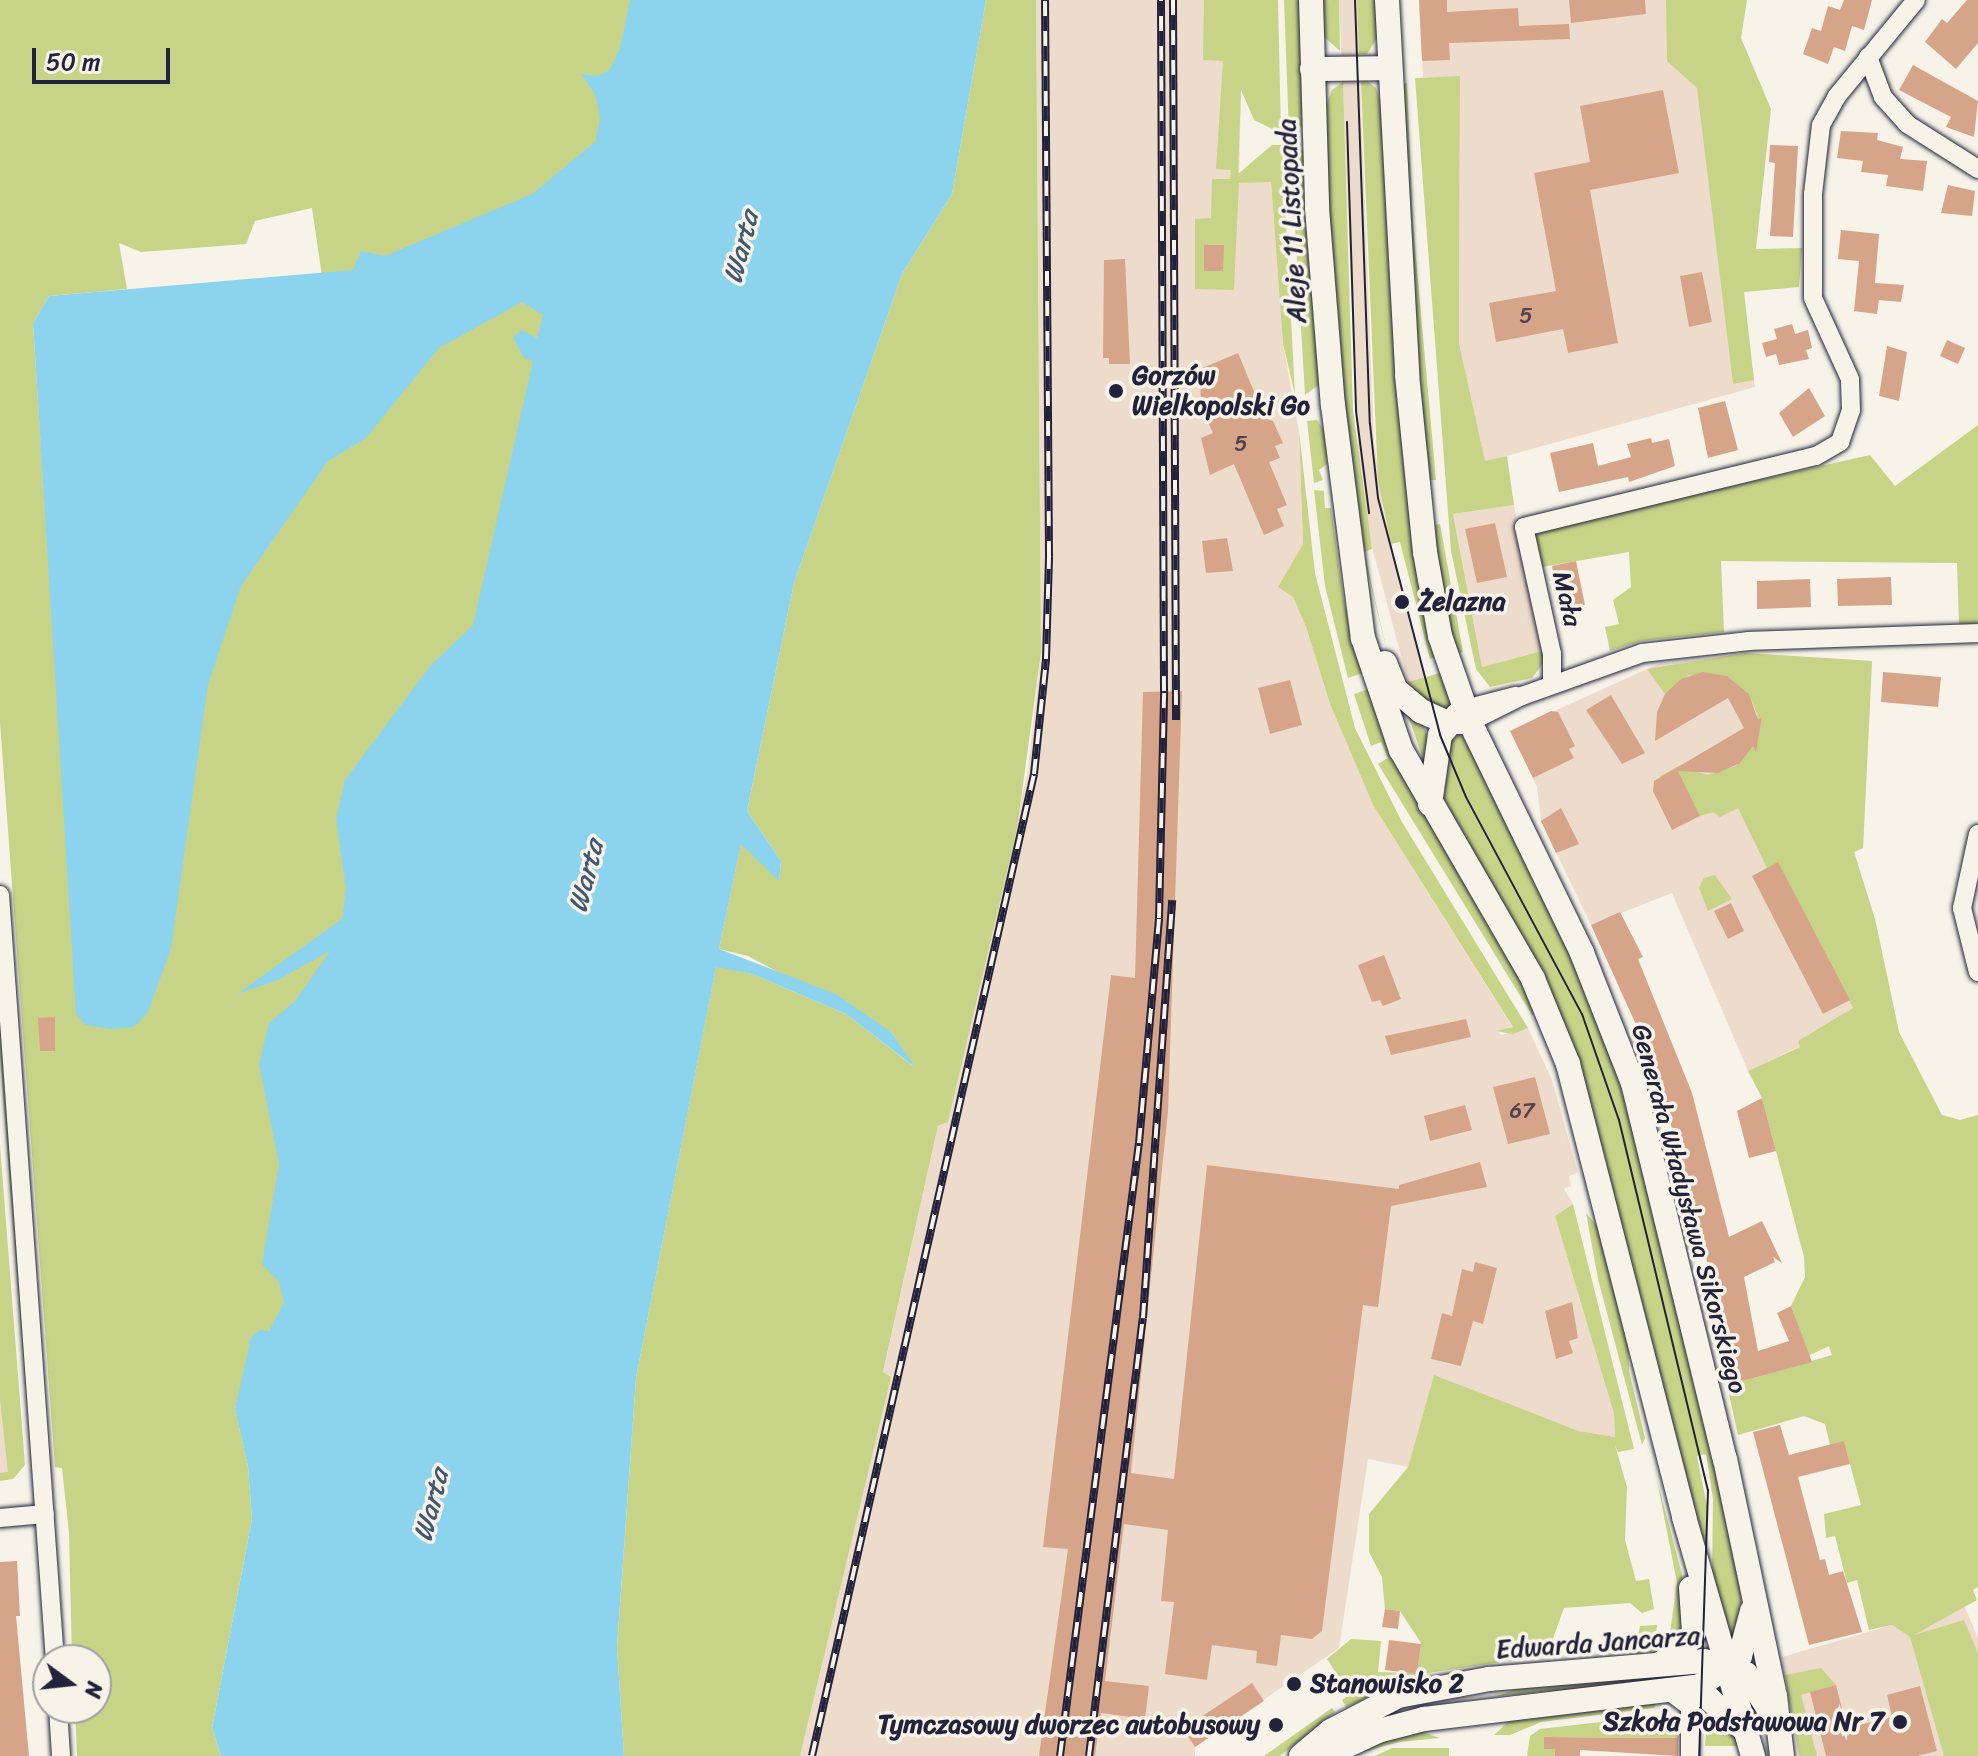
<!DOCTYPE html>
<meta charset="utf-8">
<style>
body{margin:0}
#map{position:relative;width:1978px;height:1756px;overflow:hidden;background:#f7f3e8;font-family:Sriracha,sans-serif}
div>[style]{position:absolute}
.built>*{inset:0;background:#eddccc}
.green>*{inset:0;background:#c7d487}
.water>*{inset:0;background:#8cd4ed}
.building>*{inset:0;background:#d6a589}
.roads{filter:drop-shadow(0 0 2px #22223b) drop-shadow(0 0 2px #22223b)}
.street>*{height:18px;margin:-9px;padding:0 9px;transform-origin:9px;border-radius:9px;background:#f7f3e8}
.secondary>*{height:24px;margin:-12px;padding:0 12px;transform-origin:12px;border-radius:12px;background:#f7f3e8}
.tram>*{height:2px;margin:-1px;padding:0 1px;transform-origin:1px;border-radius:1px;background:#22223b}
.rail>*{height:8px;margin-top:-4px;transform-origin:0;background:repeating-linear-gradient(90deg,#f7f3e8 0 15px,#22223b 0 30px);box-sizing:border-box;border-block:2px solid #22223b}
.dots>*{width:22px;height:22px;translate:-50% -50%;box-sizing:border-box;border:4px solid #f7f3e8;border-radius:50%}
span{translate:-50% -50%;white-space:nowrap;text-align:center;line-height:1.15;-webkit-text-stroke:7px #f7f3e8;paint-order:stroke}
.number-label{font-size:22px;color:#4f434e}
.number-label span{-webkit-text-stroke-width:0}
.street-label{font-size:26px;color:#22223b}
.poi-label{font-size:26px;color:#22223b;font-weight:700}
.left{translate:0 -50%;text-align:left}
.right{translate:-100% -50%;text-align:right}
.water-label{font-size:28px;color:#425770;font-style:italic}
.north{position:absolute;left:32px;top:1644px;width:80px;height:80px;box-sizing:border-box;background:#f7f3e8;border:2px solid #a29fa3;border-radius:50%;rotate:105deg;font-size:22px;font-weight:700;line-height:32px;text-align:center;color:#22223b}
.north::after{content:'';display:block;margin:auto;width:28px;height:36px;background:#22223b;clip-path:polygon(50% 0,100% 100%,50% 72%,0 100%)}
.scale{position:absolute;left:32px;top:48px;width:138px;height:36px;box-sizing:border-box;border:4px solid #22223b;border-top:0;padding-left:10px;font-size:24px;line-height:28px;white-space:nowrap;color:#22223b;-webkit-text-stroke:6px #f7f3e8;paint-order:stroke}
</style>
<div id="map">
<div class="built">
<i style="clip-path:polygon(1036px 0,1232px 0,1241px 86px,1239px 182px,1271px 182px,1283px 344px,1299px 431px,1303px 544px,1279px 587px,1293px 597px,1306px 627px,1330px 704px,1373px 805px,1513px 1028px,1497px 1031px,1501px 1035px,1528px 1028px,1552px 1080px,1578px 1173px,1569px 1176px,1571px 1186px,1564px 1189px,1573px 1204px,1555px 1216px,1614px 1414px,1615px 1437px,1579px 1431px,1434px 1376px,1408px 1467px,1368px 1459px,1339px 1648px,1195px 1747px,1195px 1756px,800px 1756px,891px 1376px,883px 1373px,938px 1126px,948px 1122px,1028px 770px,1041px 652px)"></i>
<i style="clip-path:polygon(1339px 0,1357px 0,1374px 441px,1384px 515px,1425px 677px,1408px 682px,1368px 532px,1359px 473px)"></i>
<i style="clip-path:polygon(1419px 0,1679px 0,1707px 49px,1755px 387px,1485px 462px,1459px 343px,1460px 77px,1423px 77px)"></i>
<i style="clip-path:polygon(1514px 505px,1542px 651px,1482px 667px,1453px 514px)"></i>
<i style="clip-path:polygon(1746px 653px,1872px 661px,1863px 848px,1854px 852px,1875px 919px,1899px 1032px,1801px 1046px,1748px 1071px,1672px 893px,1591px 925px,1541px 821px,1537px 787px,1510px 731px,1658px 664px)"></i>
<i style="clip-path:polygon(0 1321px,12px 1473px,0 1474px)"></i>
<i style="clip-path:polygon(1964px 1605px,1978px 1638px,1978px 1756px,1799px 1756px,1782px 1657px,1892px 1625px,1910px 1637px)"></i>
</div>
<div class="green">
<i style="clip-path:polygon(0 0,645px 0,595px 162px,520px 209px,323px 283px,312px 208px,255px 221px,246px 244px,141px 252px,119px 243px,127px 289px,49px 296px,33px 323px,61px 758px,78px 811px,176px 706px,293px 475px,485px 303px,553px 295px,518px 495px,290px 1302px,269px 1331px,235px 1408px,248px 1467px,252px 1519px,212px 1728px,221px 1756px,77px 1756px,75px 1708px,96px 1708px,96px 1660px,72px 1660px,69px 1533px,62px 1468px,55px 1467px,0 722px)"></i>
<i style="clip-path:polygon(986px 0,1036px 0,1041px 652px,1017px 829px,948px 1122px,938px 1126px,883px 1372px,891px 1377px,800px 1756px,624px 1756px,617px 1648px,636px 1378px,716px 966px,752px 974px,846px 1014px,913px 1066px,891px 1032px,748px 956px,719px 949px,741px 843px,779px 880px,781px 861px,747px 811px,794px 583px,902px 274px,952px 194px)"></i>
<i style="clip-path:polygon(1204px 0,1278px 0,1281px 133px,1254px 120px,1241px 90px,1238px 174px,1272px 145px,1282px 145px,1295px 394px,1283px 344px,1271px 182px,1239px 183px,1234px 290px,1195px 289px,1195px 219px,1211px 218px,1212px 179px,1230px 179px,1231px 170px,1216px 169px,1223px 61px,1203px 60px)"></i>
<i style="clip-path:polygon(1284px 0,1302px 0,1304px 124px,1294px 133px,1289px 133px)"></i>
<i style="clip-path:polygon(1321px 0,1339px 0,1340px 51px,1322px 35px)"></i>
<i style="clip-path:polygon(1357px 0,1377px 0,1377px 38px,1367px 54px,1359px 54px)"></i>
<i style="clip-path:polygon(1666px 0,1747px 0,1741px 38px,1771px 109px,1756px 249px,1802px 248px,1799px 287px,1744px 292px,1754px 380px,1733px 384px,1697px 88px,1667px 61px)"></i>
<i style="clip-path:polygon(1460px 76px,1459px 343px,1485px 461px,1507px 456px,1514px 505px,1453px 514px,1482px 667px,1542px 651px,1544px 662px,1532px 678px,1490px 687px,1476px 669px,1451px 551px,1415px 78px)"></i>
<i style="clip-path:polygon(1367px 81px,1376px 88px,1381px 103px,1393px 328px,1436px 657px,1430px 659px,1400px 542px,1391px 544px,1378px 481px,1361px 82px)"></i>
<i style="clip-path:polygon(1343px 82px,1353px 411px,1372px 549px,1364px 552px,1391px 668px,1358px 532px,1349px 472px,1331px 260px,1325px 108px,1332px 90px)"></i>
<i style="clip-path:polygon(1407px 83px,1413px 225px,1436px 480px,1428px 480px,1399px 86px)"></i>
<i style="clip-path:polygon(1290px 144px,1305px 151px,1320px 384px,1305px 395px)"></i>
<i style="clip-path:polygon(1317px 420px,1324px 430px,1327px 464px,1319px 470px,1323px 480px,1314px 483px,1307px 421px)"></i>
<i style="clip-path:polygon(1978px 425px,1978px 623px,1959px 625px,1957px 563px,1721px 561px,1724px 632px,1641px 641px,1610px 651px,1605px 627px,1619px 624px,1613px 600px,1631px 587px,1629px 552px,1542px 567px,1536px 537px,1545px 528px,1870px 455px,1895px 486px)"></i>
<i style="clip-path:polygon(1299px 431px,1315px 573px,1355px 728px,1402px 822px,1528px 1028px,1513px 1034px,1496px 1031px,1513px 1027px,1373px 805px,1330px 704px,1306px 627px,1293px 597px,1278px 587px,1303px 544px)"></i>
<i style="clip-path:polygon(1314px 490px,1324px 491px,1325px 508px,1331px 508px,1344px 602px,1363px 673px,1348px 678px,1325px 586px)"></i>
<i style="clip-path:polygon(1440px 524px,1463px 652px,1456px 654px,1432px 525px)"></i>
<i style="clip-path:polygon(1746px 653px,1872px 661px,1863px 848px,1854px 852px,1875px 919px,1899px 1032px,1942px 1115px,1960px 1120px,1978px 1115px,1978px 1587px,1973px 1590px,1977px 1600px,1914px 1635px,1964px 1620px,1978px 1653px,1978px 1756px,1944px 1756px,1910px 1637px,1892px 1625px,1869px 1630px,1857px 1580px,1847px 1583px,1835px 1536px,1826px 1538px,1824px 1514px,1861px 1505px,1844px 1442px,1830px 1445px,1825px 1424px,1804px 1416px,1738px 1435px,1723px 1367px,1734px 1363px,1740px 1382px,1832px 1355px,1829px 1346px,1808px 1356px,1791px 1306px,1805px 1277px,1804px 1257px,1762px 1098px,1748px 1071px,1800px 1047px,1798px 1041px,1853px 1008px,1778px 863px,1767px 868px,1738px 808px,1720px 817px,1713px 812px,1700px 816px,1694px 804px,1667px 792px,1660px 776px,1679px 766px,1707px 775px,1736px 766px,1754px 743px,1757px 714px,1749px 694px,1727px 677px,1689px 675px,1665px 694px,1647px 669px)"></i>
<i style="clip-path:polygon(1440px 673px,1451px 704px,1443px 711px,1400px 684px)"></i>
<i style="clip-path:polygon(1368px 689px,1504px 947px,1537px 1014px,1532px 1015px,1378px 764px,1388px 758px,1381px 742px,1371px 746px,1354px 694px)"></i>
<i style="clip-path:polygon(1407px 712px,1421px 717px,1431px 749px,1424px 762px)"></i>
<i style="clip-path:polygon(1458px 734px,1464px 738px,1576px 962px,1617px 1066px,1721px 1491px,1742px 1596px,1736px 1641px,1730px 1641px,1712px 1579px,1713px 1499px,1706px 1454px,1697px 1456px,1708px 1511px,1706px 1557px,1576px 1055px,1526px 945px,1440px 793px,1447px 746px)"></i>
<i style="clip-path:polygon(1715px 875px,1732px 899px,1708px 911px,1699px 888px,1704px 878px)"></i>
<i style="clip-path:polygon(0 1017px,36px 1469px,32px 1470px,0 1055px)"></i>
<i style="clip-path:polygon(0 1145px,25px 1465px,13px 1479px,0 1481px,0 1473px,8px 1472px,0 1400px)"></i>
<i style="clip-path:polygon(1573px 1204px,1634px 1449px,1618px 1452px,1615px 1445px,1627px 1487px,1625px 1540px,1636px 1581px,1649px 1579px,1654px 1609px,1642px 1613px,1630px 1603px,1564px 1608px,1547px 1655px,1428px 1673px,1346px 1707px,1342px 1700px,1350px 1694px,1327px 1659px,1351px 1639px,1381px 1641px,1378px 1672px,1417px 1673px,1421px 1643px,1400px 1611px,1385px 1609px,1382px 1577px,1369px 1552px,1369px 1514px,1408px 1467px,1434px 1375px,1579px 1431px,1615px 1437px,1614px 1414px,1555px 1216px)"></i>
<i style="clip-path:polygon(1586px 1213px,1600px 1229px,1628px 1334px,1629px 1371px,1645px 1438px,1642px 1445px,1598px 1279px)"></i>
<i style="clip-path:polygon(1657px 1480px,1689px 1601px,1685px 1630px,1668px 1646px,1677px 1583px)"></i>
<i style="clip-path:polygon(1657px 1625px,1655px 1651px,1635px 1654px,1640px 1626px)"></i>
<i style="clip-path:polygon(1821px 1668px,1836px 1685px,1801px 1695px,1817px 1756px,1799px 1756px,1785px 1675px)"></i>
<i style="clip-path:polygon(1657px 1671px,1657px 1682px,1496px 1696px,1523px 1687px)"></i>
<i style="clip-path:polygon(1658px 1701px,1654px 1708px,1541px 1722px,1510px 1735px,1494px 1735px,1512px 1718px)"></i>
<i style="clip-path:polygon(1332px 1708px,1335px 1712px,1280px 1756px,1264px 1756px)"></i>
<i style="clip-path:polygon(1708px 1711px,1732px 1729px,1740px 1746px,1705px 1746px)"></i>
<i style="clip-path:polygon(1670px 1714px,1679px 1738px,1555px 1737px,1555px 1756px,1527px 1756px,1530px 1736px,1540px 1729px)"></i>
<i style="clip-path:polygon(1419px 1731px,1440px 1738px,1399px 1742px,1348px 1756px,1388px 1738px)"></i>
<i style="clip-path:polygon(1392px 1748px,1449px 1748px,1449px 1756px,1375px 1756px)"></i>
</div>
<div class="water">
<i style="clip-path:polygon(630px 0,986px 0,952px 194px,902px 274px,794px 583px,747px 811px,781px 861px,779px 881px,741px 844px,719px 949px,836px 994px,891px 1032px,916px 1068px,846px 1014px,752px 974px,716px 967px,636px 1378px,617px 1647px,624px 1756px,221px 1756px,212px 1728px,252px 1519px,248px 1467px,235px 1409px,251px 1337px,259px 1330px,269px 1331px,284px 1302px,279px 1282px,262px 1264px,279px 1164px,259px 1064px,269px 1023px,295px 1001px,330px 951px,278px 980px,237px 994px,342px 919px,346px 889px,336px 819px,345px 780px,430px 666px,473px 625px,533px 361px,524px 358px,513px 338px,521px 330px,537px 338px,543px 315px,522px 302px,439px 348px,366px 438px,328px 461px,241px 586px,208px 685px,171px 949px,148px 1012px,134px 1027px,110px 1029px,86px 1025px,76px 1015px,33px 323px,49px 296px,353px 270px,361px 251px,385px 256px,532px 194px,596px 141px,600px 117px,595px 94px,581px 74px,597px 76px,609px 71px,620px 48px)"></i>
</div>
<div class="building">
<i style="clip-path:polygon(1419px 0,1447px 0,1447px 12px,1518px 8px,1519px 26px,1569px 24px,1570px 39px,1449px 43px,1450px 60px,1422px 61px)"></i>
<i style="clip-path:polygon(1569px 0,1645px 0,1646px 14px,1571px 23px)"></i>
<i style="clip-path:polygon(1844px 0,1872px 0,1864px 30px,1852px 26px,1845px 51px,1834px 47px,1828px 64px,1803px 54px,1812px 28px,1821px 31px,1828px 6px,1840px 10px)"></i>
<i style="clip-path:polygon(1967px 0,1978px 0,1978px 43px,1956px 69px,1925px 42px,1942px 19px,1947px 23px)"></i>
<i style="clip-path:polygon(1913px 65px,1978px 101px,1974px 137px,1946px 127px,1951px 117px,1899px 90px)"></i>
<i style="clip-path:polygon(1663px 90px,1679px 173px,1590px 190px,1618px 343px,1568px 353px,1563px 329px,1496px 342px,1489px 303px,1556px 291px,1534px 173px,1590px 162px,1580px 106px)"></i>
<i style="clip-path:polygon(1841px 131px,1878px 133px,1877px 140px,1903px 147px,1900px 159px,1927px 161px,1923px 191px,1886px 186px,1888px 175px,1861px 172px,1863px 161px,1837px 158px)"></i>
<i style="clip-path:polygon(1770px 145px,1798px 146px,1793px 237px,1770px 236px,1775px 163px,1769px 162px)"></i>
<i style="clip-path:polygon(1948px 185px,1975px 191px,1972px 216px,1941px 213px)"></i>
<i style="clip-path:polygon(1841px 230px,1879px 234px,1875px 283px,1904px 285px,1901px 302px,1879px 300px,1877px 314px,1854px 311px,1859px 261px,1838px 259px)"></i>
<i style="clip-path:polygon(1204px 245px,1224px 245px,1223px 271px,1204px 271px)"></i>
<i style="clip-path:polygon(1125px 259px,1130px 364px,1109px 364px,1109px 358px,1103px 358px,1104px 260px)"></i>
<i style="clip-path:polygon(1702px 272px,1712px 322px,1689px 327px,1680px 276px)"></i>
<i style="clip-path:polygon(1792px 324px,1795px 334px,1808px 330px,1812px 348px,1806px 350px,1809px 359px,1779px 365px,1776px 354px,1766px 357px,1762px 343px,1777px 339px,1774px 329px)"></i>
<i style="clip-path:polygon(1947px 340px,1965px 348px,1958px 364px,1940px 356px)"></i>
<i style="clip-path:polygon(1887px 346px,1907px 352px,1899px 401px,1879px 396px)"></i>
<i style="clip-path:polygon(1238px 353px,1265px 418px,1273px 421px,1283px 443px,1275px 446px,1280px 458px,1269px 462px,1287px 505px,1277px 509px,1284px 526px,1264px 535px,1234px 464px,1210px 475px,1201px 438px,1213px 433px,1201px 407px,1200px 369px)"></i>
<i style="clip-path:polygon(1809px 388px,1825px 416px,1793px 437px,1779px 413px)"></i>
<i style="clip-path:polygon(1725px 401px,1738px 450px,1708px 458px,1698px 408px)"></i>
<i style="clip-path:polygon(1651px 438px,1652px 443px,1669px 439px,1675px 466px,1629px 482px,1628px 477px,1559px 492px,1550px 453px,1593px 443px,1598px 466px,1631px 457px,1627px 444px)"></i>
<i style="clip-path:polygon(1495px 523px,1507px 577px,1477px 583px,1465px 529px)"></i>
<i style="clip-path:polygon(1227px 538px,1233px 571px,1206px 573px,1202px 541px)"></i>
<i style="clip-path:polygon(1576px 561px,1585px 605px,1560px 609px,1552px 566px)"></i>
<i style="clip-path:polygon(1891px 577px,1892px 605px,1838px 606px,1837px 579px)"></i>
<i style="clip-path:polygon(1810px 579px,1811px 607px,1757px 609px,1757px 581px)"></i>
<i style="clip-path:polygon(1703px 672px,1727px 676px,1749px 694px,1758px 720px,1762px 717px,1756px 752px,1753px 746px,1740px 763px,1718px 773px,1678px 771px,1700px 816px,1672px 830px,1653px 791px,1654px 781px,1744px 728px,1728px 698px,1655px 741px,1657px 712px,1665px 694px,1681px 679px)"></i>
<i style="clip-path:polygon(1883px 672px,1941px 677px,1938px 707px,1881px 702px)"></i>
<i style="clip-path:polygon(1290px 680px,1302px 725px,1270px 734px,1258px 688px)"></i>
<i style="clip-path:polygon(1182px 691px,1168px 1111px,1131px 1473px,1174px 1479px,1207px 1165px,1399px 1189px,1399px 1185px,1480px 1162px,1487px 1187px,1391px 1206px,1378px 1307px,1363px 1305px,1322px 1631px,1312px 1639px,1281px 1635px,1277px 1666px,1256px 1663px,1257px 1651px,1212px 1645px,1207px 1680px,1165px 1674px,1174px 1602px,1161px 1601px,1168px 1530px,1124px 1524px,1105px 1681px,1149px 1686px,1145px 1719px,1101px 1713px,1095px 1756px,1039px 1756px,1068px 1549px,1043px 1547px,1111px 975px,1135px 978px,1143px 692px)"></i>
<i style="clip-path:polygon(1611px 695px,1645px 753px,1622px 764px,1586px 710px)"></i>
<i style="clip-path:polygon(1551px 711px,1558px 712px,1575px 746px,1569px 749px,1574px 758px,1533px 778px,1510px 731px)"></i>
<i style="clip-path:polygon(1561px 808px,1579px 844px,1556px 853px,1541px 821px)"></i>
<i style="clip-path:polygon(1778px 862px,1850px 1000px,1823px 1014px,1752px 876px)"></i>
<i style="clip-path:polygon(1731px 903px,1744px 931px,1728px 939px,1714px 911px)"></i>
<i style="clip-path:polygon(1620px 912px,1643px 957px,1638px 959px,1692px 1093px,1729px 1237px,1762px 1221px,1782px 1263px,1773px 1257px,1775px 1262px,1744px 1277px,1758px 1351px,1789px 1341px,1777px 1313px,1791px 1306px,1812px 1362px,1739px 1382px,1656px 1069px,1591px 925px)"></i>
<i style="clip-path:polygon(1384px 955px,1401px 999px,1383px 1006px,1380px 1000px,1372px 1002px,1358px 965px)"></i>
<i style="clip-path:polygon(55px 1017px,55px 1051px,40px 1051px,38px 1018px)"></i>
<i style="clip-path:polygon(1466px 1019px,1471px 1037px,1391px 1055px,1385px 1036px)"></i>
<i style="clip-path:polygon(1535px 1077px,1550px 1134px,1508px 1144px,1493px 1087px)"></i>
<i style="clip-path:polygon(1762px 1098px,1776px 1151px,1749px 1158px,1737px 1111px)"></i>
<i style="clip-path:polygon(1465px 1105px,1472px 1130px,1430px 1141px,1424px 1116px)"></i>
<i style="clip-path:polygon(1475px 1262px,1497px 1268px,1483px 1324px,1473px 1321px,1461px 1366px,1431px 1359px,1442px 1313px,1452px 1316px,1462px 1269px,1473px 1272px)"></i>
<i style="clip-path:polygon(1572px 1302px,1578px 1338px,1569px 1341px,1573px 1353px,1556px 1359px,1545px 1311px)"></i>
<i style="clip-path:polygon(1780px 1425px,1789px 1455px,1844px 1441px,1850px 1464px,1798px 1477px,1820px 1560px,1825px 1559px,1829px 1575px,1843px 1571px,1862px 1632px,1809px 1645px,1753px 1432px)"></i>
<i style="clip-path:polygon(17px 1561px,20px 1616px,16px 1616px,29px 1756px,0 1756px,0 1562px)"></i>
<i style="clip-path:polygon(1385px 1609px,1400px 1611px,1398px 1629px,1382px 1627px)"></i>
<i style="clip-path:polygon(1389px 1640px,1421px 1644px,1417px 1674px,1385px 1670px)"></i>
<i style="clip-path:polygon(1252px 1683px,1264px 1701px,1195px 1747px,1183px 1729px)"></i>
<i style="clip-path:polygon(1836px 1685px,1847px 1728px,1892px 1717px,1887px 1695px,1920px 1686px,1937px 1751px,1917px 1756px,1826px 1756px,1810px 1692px)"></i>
<i style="clip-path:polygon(1544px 1737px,1678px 1738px,1678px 1756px,1580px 1750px,1580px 1756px,1555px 1756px,1555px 1749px,1544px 1749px)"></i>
</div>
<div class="roads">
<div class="street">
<i style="left:1868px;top:57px;width:43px;rotate:69.4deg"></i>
<i style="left:1883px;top:97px;width:36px;rotate:48deg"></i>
<i style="left:1907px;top:124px;width:84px;rotate:32.4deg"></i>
<i style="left:1552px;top:684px;width:30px;rotate:-90deg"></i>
<i style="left:1552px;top:654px;width:130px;rotate:-102.4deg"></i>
<i style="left:1524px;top:527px;width:301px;rotate:-13.7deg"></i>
<i style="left:1816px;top:456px;width:28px;rotate:-30deg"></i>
<i style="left:1840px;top:442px;width:34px;rotate:-71deg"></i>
<i style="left:1851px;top:410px;width:31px;rotate:-92deg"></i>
<i style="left:1850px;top:379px;width:89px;rotate:-114.6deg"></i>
<i style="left:1813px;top:298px;width:104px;rotate:-90deg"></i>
<i style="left:1813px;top:194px;width:69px;rotate:-83.4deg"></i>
<i style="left:1821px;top:125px;width:33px;rotate:-61deg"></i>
<i style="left:1837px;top:96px;width:124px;rotate:-50.5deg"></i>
<i style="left:1465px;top:709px;width:52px;rotate:-14.6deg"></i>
<i style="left:1470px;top:722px;width:58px;rotate:-26.6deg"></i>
<i style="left:1522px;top:696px;width:127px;rotate:-19.7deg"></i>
<i style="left:1642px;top:653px;width:108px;rotate:-6.4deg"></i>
<i style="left:1749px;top:641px;width:229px;rotate:-2deg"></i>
<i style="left:1978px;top:834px;width:76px;rotate:102.2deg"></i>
<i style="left:1962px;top:908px;width:66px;rotate:76deg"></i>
<i style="left:0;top:895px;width:767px;rotate:85.89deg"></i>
<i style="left:0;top:1518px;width:45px;rotate:-5.1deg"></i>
<i style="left:1669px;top:1691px;width:26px;rotate:37deg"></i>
<i style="left:1690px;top:1707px;width:49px;rotate:90deg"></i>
<i style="left:58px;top:1708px;width:48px;rotate:86.4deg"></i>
</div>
<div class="secondary">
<i style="left:1311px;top:0;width:208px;rotate:88.3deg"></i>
<i style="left:1317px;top:208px;width:198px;rotate:85.4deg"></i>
<i style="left:1333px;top:405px;width:235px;rotate:82.7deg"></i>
<i style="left:1363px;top:638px;width:118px;rotate:71.3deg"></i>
<i style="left:1401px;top:750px;width:264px;rotate:60deg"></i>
<i style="left:1533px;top:979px;width:92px;rotate:67.6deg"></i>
<i style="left:1568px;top:1064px;width:468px;rotate:75.6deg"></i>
<i style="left:1684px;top:1517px;width:249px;rotate:73.9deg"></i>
<i style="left:1387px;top:0;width:376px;rotate:86.9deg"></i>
<i style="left:1407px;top:375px;width:178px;rotate:84.2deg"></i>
<i style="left:1425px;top:552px;width:85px;rotate:79.9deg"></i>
<i style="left:1440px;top:636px;width:91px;rotate:70.8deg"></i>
<i style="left:1470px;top:722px;width:257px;rotate:64.1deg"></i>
<i style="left:1582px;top:953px;width:140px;rotate:68.6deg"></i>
<i style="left:1633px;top:1083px;width:387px;rotate:76.3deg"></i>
<i style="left:1725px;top:1459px;width:242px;rotate:78.1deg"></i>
<i style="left:1775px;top:1696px;width:60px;rotate:83.3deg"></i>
<i style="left:1312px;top:69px;width:77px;rotate:-0.7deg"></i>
<i style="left:1385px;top:663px;width:29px;rotate:68deg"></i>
<i style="left:1396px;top:690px;width:33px;rotate:40deg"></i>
<i style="left:1421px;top:711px;width:27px;rotate:24deg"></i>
<i style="left:1446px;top:722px;width:24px"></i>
<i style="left:1430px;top:804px;width:70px;rotate:-81.8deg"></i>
<i style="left:1440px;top:735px;width:28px;rotate:-49deg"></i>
<i style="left:1664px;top:1661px;width:24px;rotate:-35deg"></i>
<i style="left:1684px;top:1647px;width:18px;rotate:-56deg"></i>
<i style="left:1694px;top:1632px;width:44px;rotate:-93.9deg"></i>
<i style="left:1689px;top:1689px;width:21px;rotate:25deg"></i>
<i style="left:1708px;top:1698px;width:48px;rotate:40.7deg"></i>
<i style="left:1301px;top:1756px;width:39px;rotate:-40deg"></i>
<i style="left:1331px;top:1731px;width:76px;rotate:-27.6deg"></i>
<i style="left:1398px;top:1696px;width:93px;rotate:-10.6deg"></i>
<i style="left:1489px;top:1679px;width:216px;rotate:-4.8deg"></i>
<i style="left:1704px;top:1661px;width:44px;rotate:17.2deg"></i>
<i style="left:1746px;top:1674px;width:40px;rotate:57.1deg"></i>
<i style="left:1325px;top:1756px;width:59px;rotate:-25.3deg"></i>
<i style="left:1378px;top:1731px;width:48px;rotate:-14.6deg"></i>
<i style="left:1424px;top:1719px;width:278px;rotate:-6.8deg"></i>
<i style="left:1700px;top:1686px;width:50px;rotate:-36.9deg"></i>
<i style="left:1740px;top:1656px;width:47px;rotate:-75.1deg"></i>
</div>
</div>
<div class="tram">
<i style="left:1355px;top:0;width:424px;rotate:88deg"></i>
<i style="left:1370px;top:424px;width:74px;rotate:83.8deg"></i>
<i style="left:1378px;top:498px;width:245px;rotate:75.3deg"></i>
<i style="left:1440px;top:735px;width:67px;rotate:67.2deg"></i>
<i style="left:1466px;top:797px;width:246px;rotate:61.9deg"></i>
<i style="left:1582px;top:1014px;width:112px;rotate:70.8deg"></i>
<i style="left:1619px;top:1120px;width:381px;rotate:76.5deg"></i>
<i style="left:1708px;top:1490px;width:266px;rotate:91.9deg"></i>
<i style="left:1347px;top:122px;width:289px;rotate:88.2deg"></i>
<i style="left:1356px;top:411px;width:103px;rotate:82.7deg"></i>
</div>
<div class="rail">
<i style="left:1173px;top:0;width:720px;rotate:89.76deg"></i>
<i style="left:812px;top:1756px;width:1007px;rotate:-77.26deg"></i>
<i style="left:1034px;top:774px;width:116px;rotate:-84deg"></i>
<i style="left:1046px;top:659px;width:103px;rotate:-88.3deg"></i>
<i style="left:1049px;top:556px;width:556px;rotate:-90.41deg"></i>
<i style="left:1060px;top:1756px;width:618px;rotate:-82.66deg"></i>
<i style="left:1139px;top:1143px;width:226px;rotate:-84.9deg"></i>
<i style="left:1159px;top:918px;width:227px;rotate:-88.7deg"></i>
<i style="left:1164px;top:691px;width:691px;rotate:-90.25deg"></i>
<i style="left:1089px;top:1756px;width:441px;rotate:-83deg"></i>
<i style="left:1143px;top:1318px;width:419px;rotate:-86deg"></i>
</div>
<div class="dots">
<i style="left:1116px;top:391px;background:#22223b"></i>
<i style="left:1402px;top:602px;background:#22223b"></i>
<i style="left:1294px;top:1684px;background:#22223b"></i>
<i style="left:1900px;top:1722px;background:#22223b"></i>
<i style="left:1276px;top:1725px;background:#22223b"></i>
</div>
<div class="number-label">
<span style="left:1526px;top:316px">5</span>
<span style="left:1241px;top:444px">5</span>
<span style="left:1522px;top:1111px">67</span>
</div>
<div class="street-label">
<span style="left:1292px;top:221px;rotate:-93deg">Aleje 11 Listopada</span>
<span style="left:1567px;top:599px;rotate:77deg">Mała</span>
<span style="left:1689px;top:1209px;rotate:75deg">Generała Władysława Sikorskiego</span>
<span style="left:1598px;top:1643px;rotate:-4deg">Edwarda Jancarza</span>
</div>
<div class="poi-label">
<span class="left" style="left:1132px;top:391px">Gorzów<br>Wielkopolski Go</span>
<span class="left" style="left:1418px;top:602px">Żelazna</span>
<span class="left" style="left:1310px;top:1684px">Stanowisko 2</span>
<span class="right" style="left:1884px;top:1722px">Szkoła Podstawowa Nr 7</span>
<span class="right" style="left:1260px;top:1725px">Tymczasowy dworzec autobusowy</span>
</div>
<div class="water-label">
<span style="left:741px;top:247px;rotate:-76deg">Warta</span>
<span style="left:586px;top:876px;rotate:-76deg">Warta</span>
<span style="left:431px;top:1505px;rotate:-76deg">Warta</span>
</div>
<div class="north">N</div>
<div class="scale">50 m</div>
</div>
